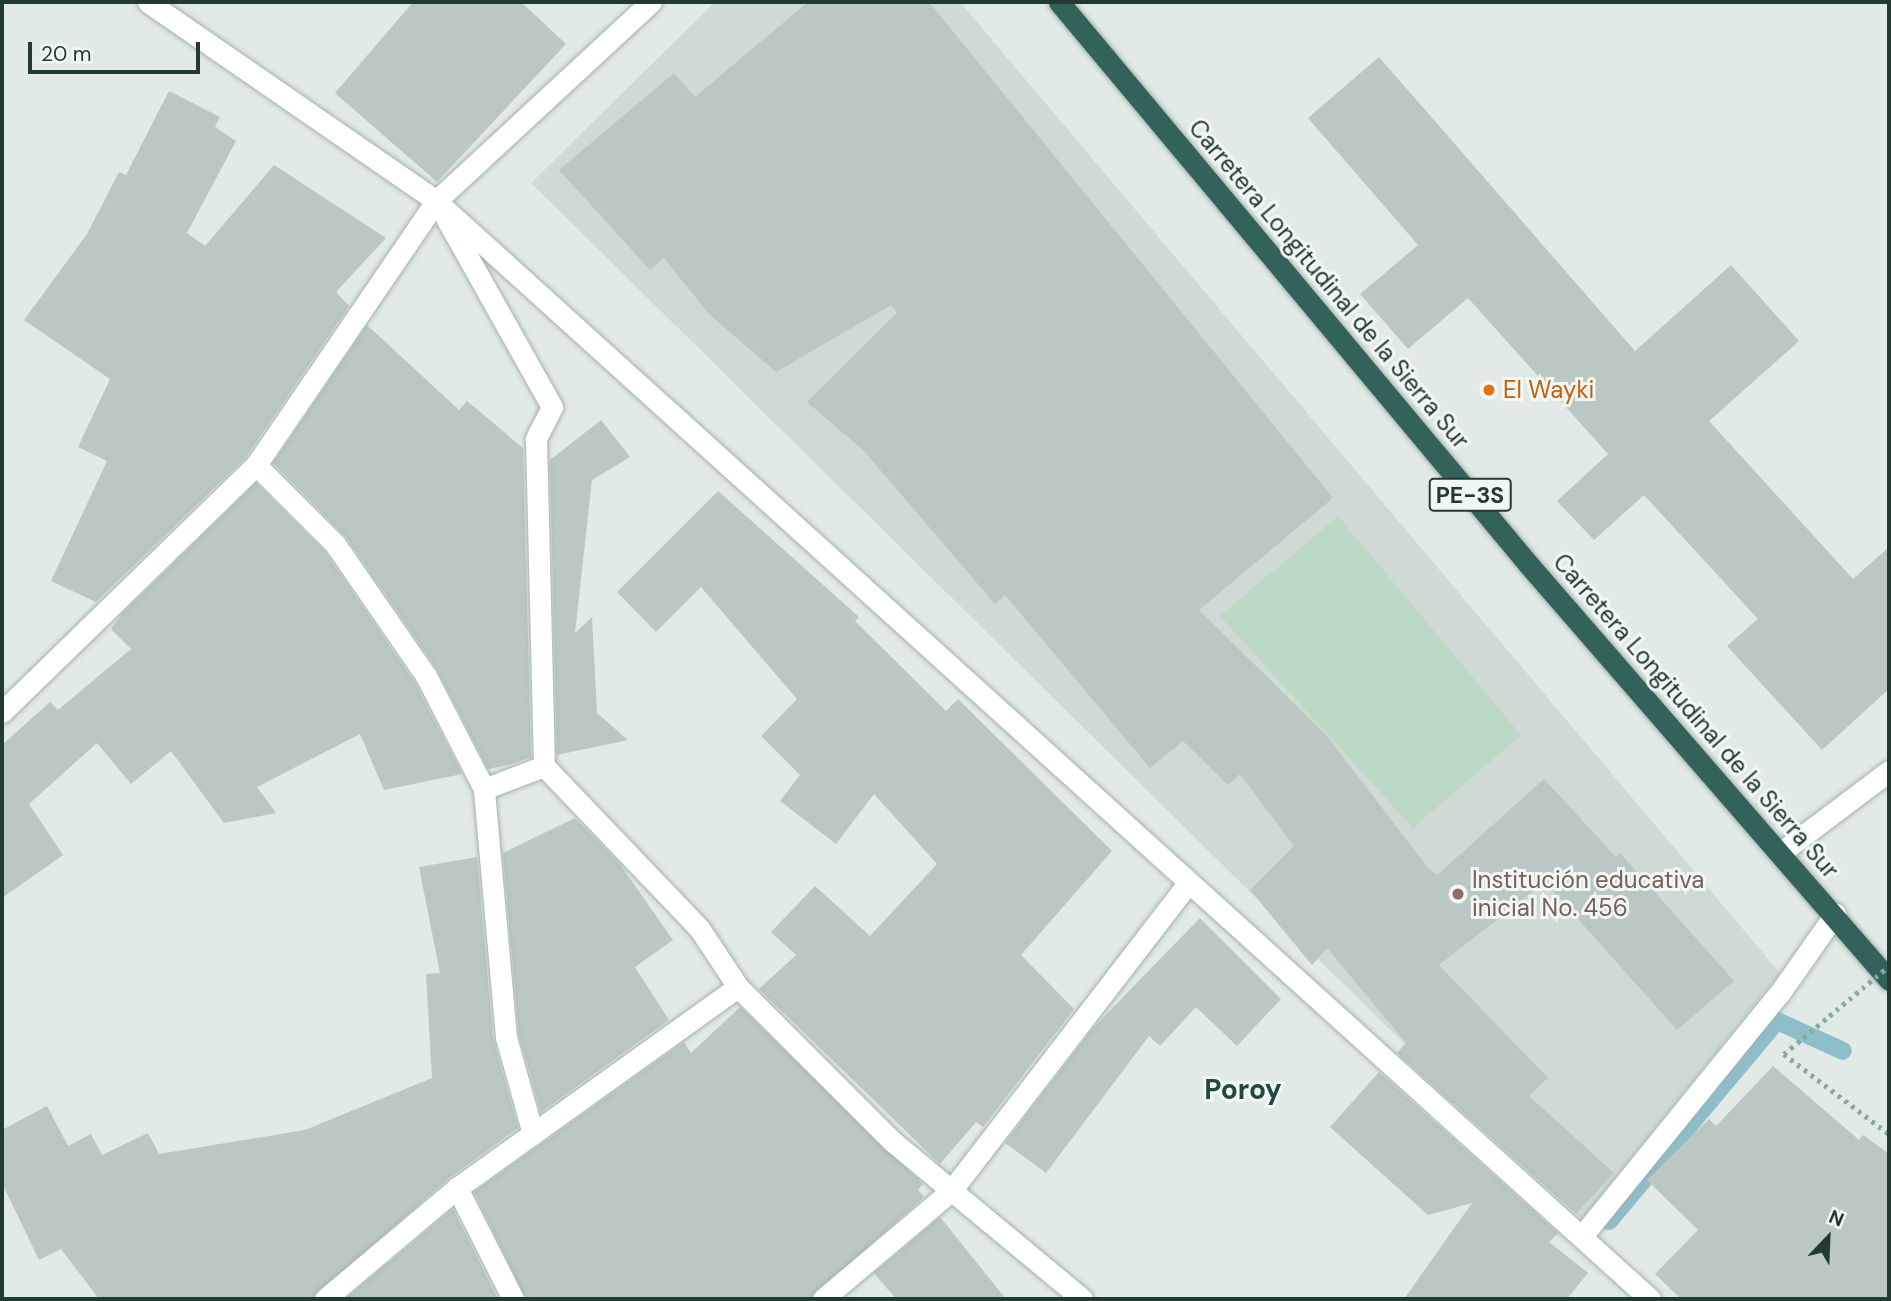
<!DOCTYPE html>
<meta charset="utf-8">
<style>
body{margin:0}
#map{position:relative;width:1891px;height:1301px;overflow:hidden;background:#e1eae6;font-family:"DM Sans",sans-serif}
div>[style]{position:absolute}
.built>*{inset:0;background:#cfdad5}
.green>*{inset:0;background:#bcd9c5}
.stream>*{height:18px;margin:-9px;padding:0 9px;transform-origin:9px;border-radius:9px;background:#8ebeca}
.building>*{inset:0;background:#bac7c2}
.path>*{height:4.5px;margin-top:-2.25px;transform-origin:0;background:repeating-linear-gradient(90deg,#85aaa0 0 3.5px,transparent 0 8.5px)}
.roads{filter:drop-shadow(0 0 2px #a4b1ad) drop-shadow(0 0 2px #a4b1ad)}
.minor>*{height:21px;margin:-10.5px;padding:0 10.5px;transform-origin:10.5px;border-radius:10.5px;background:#fff}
.highway>*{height:21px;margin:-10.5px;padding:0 10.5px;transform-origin:10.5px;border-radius:10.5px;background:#32625a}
.path-bridge>*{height:4.5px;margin-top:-2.25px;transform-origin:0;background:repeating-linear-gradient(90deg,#85aaa0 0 3.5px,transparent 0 8.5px)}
.dots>*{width:19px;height:19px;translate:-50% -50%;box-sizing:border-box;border:4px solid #f1f7f4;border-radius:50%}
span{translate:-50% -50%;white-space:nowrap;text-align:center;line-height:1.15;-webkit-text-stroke:6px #f1f7f4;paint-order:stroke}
.shield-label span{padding:2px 5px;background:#f1f7f4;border:2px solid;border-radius:5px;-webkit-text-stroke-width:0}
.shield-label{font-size:23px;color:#233934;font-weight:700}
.street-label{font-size:24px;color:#233934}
.food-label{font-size:24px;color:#c56008}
.left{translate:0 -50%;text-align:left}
.education-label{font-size:24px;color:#785e54}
.quarter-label{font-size:28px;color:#214941;font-weight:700}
.frame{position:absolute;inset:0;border:4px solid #233934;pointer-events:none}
.north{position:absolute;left:1793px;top:1203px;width:70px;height:70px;-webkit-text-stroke:5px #f1f7f4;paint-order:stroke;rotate:23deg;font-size:19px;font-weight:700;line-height:28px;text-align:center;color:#233934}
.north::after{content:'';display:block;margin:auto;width:24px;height:32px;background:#233934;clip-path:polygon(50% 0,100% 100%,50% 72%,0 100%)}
.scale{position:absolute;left:28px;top:42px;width:172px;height:32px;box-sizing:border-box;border:4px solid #233934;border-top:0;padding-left:9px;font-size:21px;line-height:24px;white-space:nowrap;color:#233934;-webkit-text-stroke:5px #f1f7f4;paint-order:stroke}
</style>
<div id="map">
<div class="built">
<i style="clip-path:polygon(715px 2px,960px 2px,1780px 973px,1582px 1219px,531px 183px)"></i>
</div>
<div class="green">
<i style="clip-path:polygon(1338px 516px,1521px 735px,1413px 828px,1220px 616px)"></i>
</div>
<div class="stream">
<i style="left:1609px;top:1221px;width:261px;rotate:-50deg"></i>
<i style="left:1777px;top:1021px;width:72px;rotate:24.4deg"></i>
</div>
<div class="building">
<i style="clip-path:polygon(413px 2px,521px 2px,566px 44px,437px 182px,335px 93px)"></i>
<i style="clip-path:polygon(808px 2px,929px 2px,1333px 498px,1199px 610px,1327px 736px,1428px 868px,1437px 875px,1544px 779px,1616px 857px,1620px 853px,1734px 981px,1677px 1030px,1545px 882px,1439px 965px,1548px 1078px,1529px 1096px,1614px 1173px,1576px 1214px,1397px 1053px,1406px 1043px,1327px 948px,1312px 965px,1250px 890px,1294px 846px,1240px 774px,1228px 785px,1183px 741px,1150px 768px,1005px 595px,995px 604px,864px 451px,807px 402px,897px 313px,891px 305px,776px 372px,709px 314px,664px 258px,650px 270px,559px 170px,674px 73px,695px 97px)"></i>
<i style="clip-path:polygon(1379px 57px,1635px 351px,1731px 265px,1799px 341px,1709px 421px,1853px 579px,1889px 547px,1889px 689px,1822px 750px,1727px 646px,1758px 619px,1644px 495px,1594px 540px,1557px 501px,1608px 454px,1468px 298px,1408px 349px,1360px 294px,1418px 245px,1308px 118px)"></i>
<i style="clip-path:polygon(169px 91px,220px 117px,215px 127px,236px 141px,187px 233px,205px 246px,274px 165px,386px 238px,336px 292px,349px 306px,246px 457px,96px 602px,51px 581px,107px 461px,78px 447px,110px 379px,24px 320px,87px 234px,119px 172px,126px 175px)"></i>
<i style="clip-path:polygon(367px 325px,459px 410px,467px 401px,523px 448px,531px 757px,512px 764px,488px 769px,437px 669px,346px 537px,273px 463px)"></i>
<i style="clip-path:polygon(601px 420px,630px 457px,592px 480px,575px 633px,592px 617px,597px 713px,628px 740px,557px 755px,550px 460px)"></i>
<i style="clip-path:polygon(256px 483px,325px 552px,415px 683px,462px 774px,384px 790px,360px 734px,257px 787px,276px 813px,224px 823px,171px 751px,131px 784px,97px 743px,29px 804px,63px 855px,2px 898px,2px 745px,50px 702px,58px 710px,131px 649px,111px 629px,122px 614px)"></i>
<i style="clip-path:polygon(718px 491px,859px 617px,855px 621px,946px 711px,958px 699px,1112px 851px,1021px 955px,1074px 1009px,983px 1127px,976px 1122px,940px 1164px,759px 989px,796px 955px,771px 932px,815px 886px,870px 936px,937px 864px,874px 794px,836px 844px,780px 801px,800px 775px,761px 736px,797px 699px,701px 587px,656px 632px,617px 592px)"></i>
<i style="clip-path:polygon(575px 818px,619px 863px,673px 940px,635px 967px,669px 1020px,541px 1112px,519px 1035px,503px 853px)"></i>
<i style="clip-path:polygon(477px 857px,493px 1038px,518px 1128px,449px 1178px,312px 1299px,99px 1299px,61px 1249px,39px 1260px,2px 1183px,2px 1130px,47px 1106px,68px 1146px,91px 1134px,102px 1155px,148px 1133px,159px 1154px,305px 1130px,432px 1078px,426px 974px,440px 973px,419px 867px)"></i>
<i style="clip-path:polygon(1200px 918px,1281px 999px,1237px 1046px,1196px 1007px,1160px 1046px,1149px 1036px,1046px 1173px,1005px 1143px,1093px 1028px)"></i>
<i style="clip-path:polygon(740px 1007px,923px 1184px,918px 1190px,924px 1197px,810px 1299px,526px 1299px,474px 1192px,684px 1042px,691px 1053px)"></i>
<i style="clip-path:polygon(1773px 1066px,1859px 1140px,1863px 1135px,1889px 1154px,1889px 1299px,1681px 1299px,1655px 1274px,1698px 1230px,1647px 1180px,1709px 1119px,1716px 1126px)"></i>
<i style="clip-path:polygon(1379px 1072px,1558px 1233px,1549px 1242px,1588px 1273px,1567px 1299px,1404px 1299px,1472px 1203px,1428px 1215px,1330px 1127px)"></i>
<i style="clip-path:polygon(453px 1209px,498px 1299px,345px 1299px)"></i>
<i style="clip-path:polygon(940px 1217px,1006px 1299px,896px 1299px,874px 1273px)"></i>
</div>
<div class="path">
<i style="left:1784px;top:1054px;width:132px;rotate:37.3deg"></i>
</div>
<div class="roads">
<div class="minor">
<i style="left:148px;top:2px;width:350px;rotate:34.6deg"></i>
<i style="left:436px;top:201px;width:1637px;rotate:42.13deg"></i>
<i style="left:446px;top:218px;width:217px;rotate:60.7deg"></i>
<i style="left:552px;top:407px;width:36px;rotate:117deg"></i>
<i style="left:536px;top:439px;width:327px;rotate:88.6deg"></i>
<i style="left:544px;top:766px;width:224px;rotate:46.3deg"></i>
<i style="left:699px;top:928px;width:71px;rotate:56.5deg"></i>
<i style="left:738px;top:987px;width:218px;rotate:45deg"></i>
<i style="left:892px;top:1141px;width:247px;rotate:39.7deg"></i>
<i style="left:256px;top:465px;width:112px;rotate:45deg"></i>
<i style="left:335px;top:544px;width:160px;rotate:55.4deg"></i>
<i style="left:426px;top:676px;width:127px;rotate:62.8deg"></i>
<i style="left:2px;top:712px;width:354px;rotate:-44.2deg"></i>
<i style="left:256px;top:465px;width:320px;rotate:-55.7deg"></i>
<i style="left:436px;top:201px;width:293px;rotate:-42.8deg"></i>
<i style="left:1780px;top:853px;width:136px;rotate:-37deg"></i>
<i style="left:533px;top:1134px;width:101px;rotate:-105.6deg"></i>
<i style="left:506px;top:1037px;width:249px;rotate:-95.1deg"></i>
<i style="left:484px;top:789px;width:64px;rotate:-21deg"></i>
<i style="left:457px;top:1188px;width:124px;rotate:63.2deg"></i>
<i style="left:1582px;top:1236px;width:312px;rotate:-50.9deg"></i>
<i style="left:1779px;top:994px;width:98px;rotate:-55deg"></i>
<i style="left:325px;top:1299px;width:172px;rotate:-40.1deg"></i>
<i style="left:457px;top:1188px;width:345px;rotate:-35.6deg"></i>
<i style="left:823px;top:1299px;width:167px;rotate:-40.2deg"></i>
<i style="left:951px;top:1191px;width:389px;rotate:-52.4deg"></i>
</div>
<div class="highway">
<i style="left:1059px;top:2px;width:733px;rotate:50.14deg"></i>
<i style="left:1529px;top:565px;width:549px;rotate:49.06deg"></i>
</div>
</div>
<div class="path-bridge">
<i style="left:1784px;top:1054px;width:137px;rotate:-40deg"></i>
</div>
<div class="dots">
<i style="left:1489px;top:390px;background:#e8710a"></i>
<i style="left:1458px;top:894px;background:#8d6e63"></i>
</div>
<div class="shield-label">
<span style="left:1470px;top:495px">PE-3S</span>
</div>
<div class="street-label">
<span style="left:1329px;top:284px;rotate:50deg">Carretera Longitudinal de la Sierra Sur</span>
<span style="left:1696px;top:716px;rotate:49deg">Carretera Longitudinal de la Sierra Sur</span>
</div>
<div class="food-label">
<span class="left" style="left:1503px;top:390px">El Wayki</span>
</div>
<div class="education-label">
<span class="left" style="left:1472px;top:894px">Institución educativa<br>inicial No. 456</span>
</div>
<div class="quarter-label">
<span style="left:1243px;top:1090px">Poroy</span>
</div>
<div class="frame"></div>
<div class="north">N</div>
<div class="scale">20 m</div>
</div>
